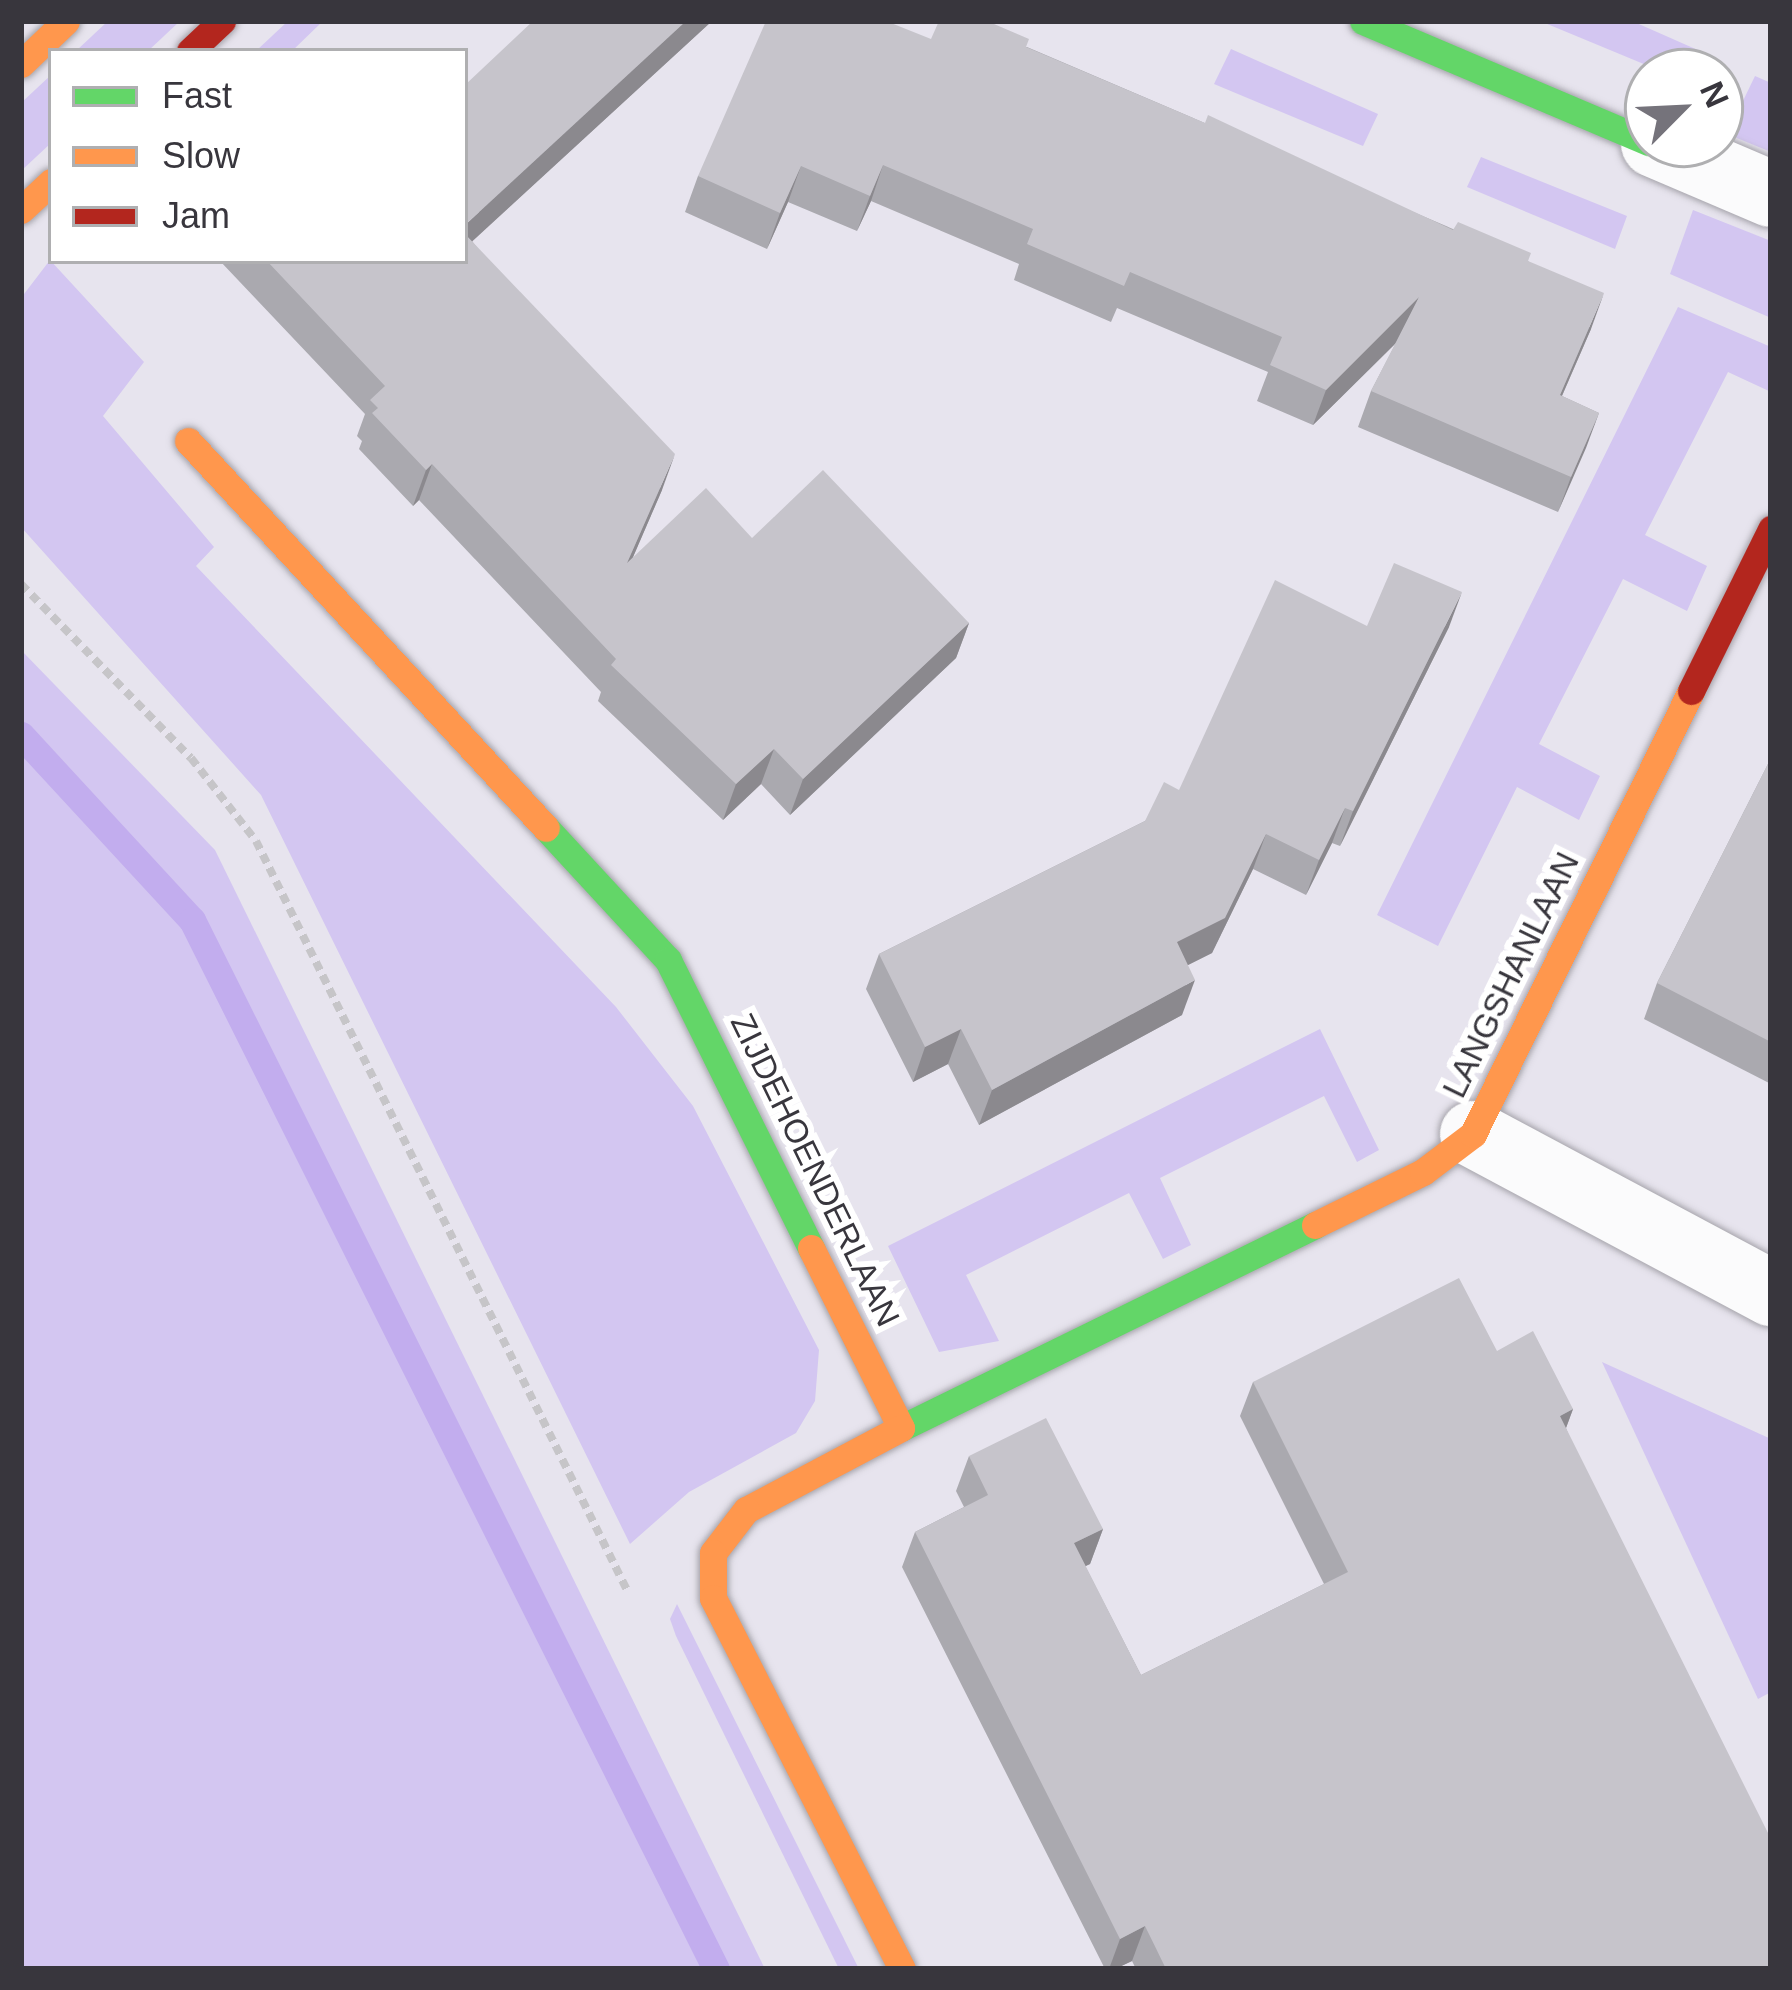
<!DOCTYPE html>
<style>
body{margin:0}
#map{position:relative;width:1792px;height:1990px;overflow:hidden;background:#e7e4ee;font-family:Helvetica,sans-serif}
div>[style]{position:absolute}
.green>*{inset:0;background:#d3c6f1}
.stream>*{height:27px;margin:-13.5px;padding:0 13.5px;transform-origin:13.5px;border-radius:13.5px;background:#c2adee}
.path>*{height:8px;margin-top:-4px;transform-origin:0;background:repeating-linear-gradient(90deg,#c6c5c8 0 9px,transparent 0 15px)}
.roads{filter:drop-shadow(0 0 3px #a6a4ab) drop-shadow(0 0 3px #a6a4ab)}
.street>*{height:66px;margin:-33px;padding:0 33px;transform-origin:33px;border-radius:33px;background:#fbfbfc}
.fast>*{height:27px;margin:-13.5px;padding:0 13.5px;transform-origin:13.5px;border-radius:13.5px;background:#63d668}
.slow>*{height:27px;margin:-13.5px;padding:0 13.5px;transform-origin:13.5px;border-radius:13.5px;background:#ff974d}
.jam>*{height:27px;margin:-13.5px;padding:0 13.5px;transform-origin:13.5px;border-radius:13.5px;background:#b3261e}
.wall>*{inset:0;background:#aaa9af}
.shaded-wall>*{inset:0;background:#8b898e}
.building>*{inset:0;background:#c6c4cb}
span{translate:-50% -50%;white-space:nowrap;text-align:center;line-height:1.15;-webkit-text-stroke:12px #fff;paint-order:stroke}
.street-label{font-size:33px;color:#38363d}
.frame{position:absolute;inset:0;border:24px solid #38363d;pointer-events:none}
.legend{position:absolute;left:48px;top:48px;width:420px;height:216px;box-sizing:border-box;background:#fff;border:3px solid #afafb1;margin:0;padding:15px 21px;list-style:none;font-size:36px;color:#38363d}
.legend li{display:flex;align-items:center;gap:24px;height:60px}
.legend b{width:60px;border:3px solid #afafb1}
.north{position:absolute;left:1624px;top:48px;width:120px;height:120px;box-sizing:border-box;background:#fff;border:3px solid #afafb1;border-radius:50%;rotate:66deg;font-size:33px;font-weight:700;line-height:48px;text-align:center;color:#38363d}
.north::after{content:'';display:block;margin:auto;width:42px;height:54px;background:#75737b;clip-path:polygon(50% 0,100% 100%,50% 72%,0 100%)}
</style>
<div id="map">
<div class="green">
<i style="clip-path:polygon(108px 21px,180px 21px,148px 51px,76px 51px)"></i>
<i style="clip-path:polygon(288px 21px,323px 21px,292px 51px,256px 51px)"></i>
<i style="clip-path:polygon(1540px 21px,1632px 21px,1700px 51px,1691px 72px,1663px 72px)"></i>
<i style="clip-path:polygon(1231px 49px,1378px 114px,1363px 146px,1214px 84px)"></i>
<i style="clip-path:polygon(51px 75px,51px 143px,21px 171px,21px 103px)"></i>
<i style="clip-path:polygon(1755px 76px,1771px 83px,1771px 152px,1727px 134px)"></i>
<i style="clip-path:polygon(1481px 157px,1627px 216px,1615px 249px,1467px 187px)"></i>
<i style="clip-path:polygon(1693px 210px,1771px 241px,1771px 318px,1670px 274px)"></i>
<i style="clip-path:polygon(50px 260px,144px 362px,103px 416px,214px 547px,196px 566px,616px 1007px,693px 1106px,819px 1350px,815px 1401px,796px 1433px,689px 1492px,630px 1544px,261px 795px,21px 527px,21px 298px)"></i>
<i style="clip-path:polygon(1678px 307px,1771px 347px,1771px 392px,1728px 372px,1645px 535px,1707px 566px,1687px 611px,1623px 579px,1539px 744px,1600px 776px,1579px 820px,1517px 787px,1438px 946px,1377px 915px)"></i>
<i style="clip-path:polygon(21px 650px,215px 850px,765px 1969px,21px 1969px)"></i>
<i style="clip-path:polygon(1320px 1029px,1379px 1150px,1357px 1162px,1324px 1096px,1160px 1178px,1191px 1245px,1163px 1259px,1129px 1193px,966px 1275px,999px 1341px,939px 1352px,888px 1246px)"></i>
<i style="clip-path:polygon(1602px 1362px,1771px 1439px,1771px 1692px,1758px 1699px)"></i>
<i style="clip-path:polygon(677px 1604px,859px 1969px,839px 1969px,676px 1636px,670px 1619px)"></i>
</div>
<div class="stream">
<i style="left:21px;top:735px;width:252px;rotate:47.3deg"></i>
<i style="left:192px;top:920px;width:1173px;rotate:63.46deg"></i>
</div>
<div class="path">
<i style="left:21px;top:584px;width:243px;rotate:45.7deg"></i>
<i style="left:191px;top:758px;width:105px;rotate:51.9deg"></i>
<i style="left:256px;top:841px;width:838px;rotate:63.65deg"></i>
</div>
<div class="roads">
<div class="street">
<i style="left:1654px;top:144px;width:127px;rotate:23.1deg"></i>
<i style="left:1473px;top:1134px;width:338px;rotate:28.1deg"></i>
</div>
<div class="fast">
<i style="left:1363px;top:21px;width:310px;rotate:23deg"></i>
<i style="left:546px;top:828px;width:180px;rotate:47.3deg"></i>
<i style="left:668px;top:960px;width:322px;rotate:63.6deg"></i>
<i style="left:901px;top:1428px;width:461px;rotate:-26.1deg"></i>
</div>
<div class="slow">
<i style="left:21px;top:64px;width:62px;rotate:-43.7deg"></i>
<i style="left:21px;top:210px;width:41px;rotate:-43deg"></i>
<i style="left:188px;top:441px;width:527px;rotate:47.23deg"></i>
<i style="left:1315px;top:1225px;width:120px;rotate:-26.1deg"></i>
<i style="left:1423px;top:1172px;width:63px;rotate:-37.2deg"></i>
<i style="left:1473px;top:1134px;width:494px;rotate:-63.8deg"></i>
<i style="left:811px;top:1248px;width:201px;rotate:63.4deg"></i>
<i style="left:901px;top:1428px;width:175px;rotate:152.1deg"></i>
<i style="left:746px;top:1510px;width:54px;rotate:127.5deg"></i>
<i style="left:713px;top:1553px;width:45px;rotate:90deg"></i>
<i style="left:713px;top:1598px;width:416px;rotate:63deg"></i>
</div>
<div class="jam">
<i style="left:190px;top:51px;width:44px;rotate:-43.2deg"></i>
<i style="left:1691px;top:691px;width:181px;rotate:-63.7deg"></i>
</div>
</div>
<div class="wall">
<i style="clip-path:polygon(533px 21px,712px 21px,472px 241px,662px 490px,632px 559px,752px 538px,969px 623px,956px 658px,790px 815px,761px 784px,723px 820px,598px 701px,601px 692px,419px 500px,413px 506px,359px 449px,362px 441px,357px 436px,365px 414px,220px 261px,465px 261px)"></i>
<i style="clip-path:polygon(931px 39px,1027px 47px,1528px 261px,1591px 329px,1562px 396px,1599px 413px,1558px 512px,1358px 427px,1371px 391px,1396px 343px,1313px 425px,1257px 401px,1268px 372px,1117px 308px,1111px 322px,1014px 280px,1019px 264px,871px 201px,857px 231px,788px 202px,767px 249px,685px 212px,698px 176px)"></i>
<i style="clip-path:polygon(1367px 626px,1449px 627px,1340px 846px,1332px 843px,1306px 895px,1253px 869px,1212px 953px,1188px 965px,1182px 1015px,979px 1125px,948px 1064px,913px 1082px,866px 989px,879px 954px,1145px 821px)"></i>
<i style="clip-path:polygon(1771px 758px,1771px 1084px,1644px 1019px,1657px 983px)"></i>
<i style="clip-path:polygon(1497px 1351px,1573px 1409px,1566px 1428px,1771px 1969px,1136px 1969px,1132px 1961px,1115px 1969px,1105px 1969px,902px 1567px,915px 1532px,964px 1507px,956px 1491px,969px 1456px,1103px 1529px,1090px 1564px,1085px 1566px,1141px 1675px,1324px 1584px,1240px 1416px,1253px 1382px)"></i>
</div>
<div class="shaded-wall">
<i style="clip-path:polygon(686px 21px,712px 21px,465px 248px,465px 225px)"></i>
<i style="clip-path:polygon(883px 165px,871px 201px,857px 231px,870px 196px)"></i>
<i style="clip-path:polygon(801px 166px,788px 202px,767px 249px,780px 213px)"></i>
<i style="clip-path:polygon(1604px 293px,1591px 329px,1547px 430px,1560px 395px)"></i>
<i style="clip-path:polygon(1419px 297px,1406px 333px,1313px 425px,1326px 390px)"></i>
<i style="clip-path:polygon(1599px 413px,1586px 448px,1558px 512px,1571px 477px)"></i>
<i style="clip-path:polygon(675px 454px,662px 490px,615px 599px,627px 563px)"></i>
<i style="clip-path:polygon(432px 464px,419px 500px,413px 506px,426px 470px)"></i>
<i style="clip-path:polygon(1462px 592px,1449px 627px,1340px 846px,1353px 811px)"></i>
<i style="clip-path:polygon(969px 623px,956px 658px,790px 815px,803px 779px)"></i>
<i style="clip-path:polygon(774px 749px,761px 784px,723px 820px,736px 784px)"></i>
<i style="clip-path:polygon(1345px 808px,1332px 843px,1306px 895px,1319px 860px)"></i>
<i style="clip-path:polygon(1266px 834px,1253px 869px,1212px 953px,1164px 977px,1177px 942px)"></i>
<i style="clip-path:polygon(1195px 980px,1182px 1015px,979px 1125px,992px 1090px)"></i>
<i style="clip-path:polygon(961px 1029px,948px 1064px,913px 1082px,925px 1047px)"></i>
<i style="clip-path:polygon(1573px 1409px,1560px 1444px,1560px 1416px)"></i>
<i style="clip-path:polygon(1103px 1529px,1090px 1564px,1061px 1578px,1074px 1543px)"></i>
<i style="clip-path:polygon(1145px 1926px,1132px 1961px,1115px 1969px,1109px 1969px,1120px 1939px)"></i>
</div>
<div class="building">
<i style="clip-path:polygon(533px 21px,686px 21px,465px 225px,465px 85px)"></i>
<i style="clip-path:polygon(766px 21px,886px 21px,931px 39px,939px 21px,987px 21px,1029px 39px,1026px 47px,1205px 123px,1208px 115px,1453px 230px,1458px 222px,1531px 253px,1528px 261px,1604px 293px,1560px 395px,1599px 413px,1571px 477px,1371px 391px,1419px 297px,1326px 390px,1270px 365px,1282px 337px,1130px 272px,1124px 286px,1027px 244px,1033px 229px,883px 165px,870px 196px,801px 166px,780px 213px,698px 176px)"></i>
<i style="clip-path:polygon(465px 234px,675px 454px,627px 563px,706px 488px,752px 538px,823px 470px,969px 623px,803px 779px,774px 749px,736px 784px,611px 665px,616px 659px,432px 464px,426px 470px,372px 413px,378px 408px,370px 400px,385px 386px,267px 261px,465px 261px)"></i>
<i style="clip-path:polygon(1394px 563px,1462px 592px,1353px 811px,1345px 808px,1319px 860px,1266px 834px,1225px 918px,1177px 942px,1195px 980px,992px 1090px,961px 1029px,925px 1047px,879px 954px,1145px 821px,1164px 782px,1179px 790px,1275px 580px,1367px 626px)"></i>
<i style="clip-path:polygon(1771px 758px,1771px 1042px,1657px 983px)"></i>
<i style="clip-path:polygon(1459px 1278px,1497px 1351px,1533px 1331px,1573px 1409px,1560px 1416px,1771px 1839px,1771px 1969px,1166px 1969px,1145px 1926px,1120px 1939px,915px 1532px,988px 1495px,969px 1456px,1046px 1418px,1103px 1529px,1074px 1543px,1141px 1675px,1348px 1572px,1253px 1382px)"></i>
</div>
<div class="street-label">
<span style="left:1511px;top:975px;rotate:-64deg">LANGSHANLAAN</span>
<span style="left:815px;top:1170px;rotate:64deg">ZIJDEHOENDERLAAN</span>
</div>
<div class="frame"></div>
<ul class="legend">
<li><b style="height:15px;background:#63d668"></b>Fast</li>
<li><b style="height:15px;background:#ff974d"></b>Slow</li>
<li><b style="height:15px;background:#b3261e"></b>Jam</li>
</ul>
<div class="north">N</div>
</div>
